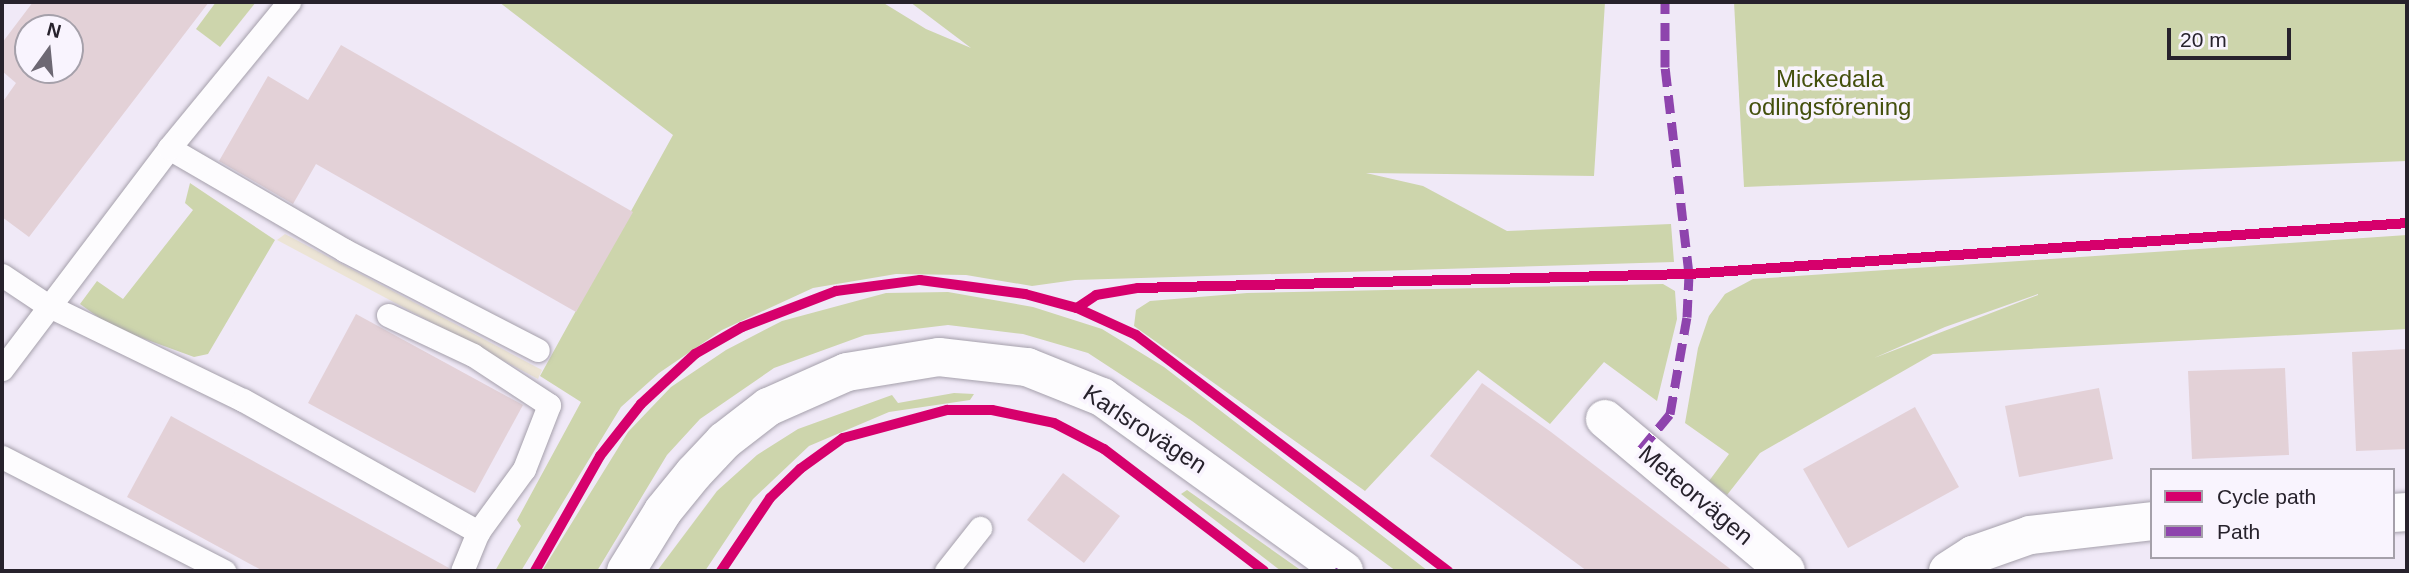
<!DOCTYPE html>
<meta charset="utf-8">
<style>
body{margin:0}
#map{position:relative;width:2409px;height:573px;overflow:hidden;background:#f0e9f7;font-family:Helvetica,sans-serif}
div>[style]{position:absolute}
.green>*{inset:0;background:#cdd5ac}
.sand>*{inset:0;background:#ece4d5}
.building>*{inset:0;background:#e3d1d7}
.roads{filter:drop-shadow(0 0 2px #a5a0ab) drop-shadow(0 0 2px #a5a0ab)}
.service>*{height:23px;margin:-11.5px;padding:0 11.5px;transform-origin:11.5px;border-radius:11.5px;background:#fdfcfe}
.minor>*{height:38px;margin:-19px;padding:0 19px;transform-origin:19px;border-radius:19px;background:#fdfcfe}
.tertiary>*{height:38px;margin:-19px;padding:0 19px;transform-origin:19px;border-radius:19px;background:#fdfcfe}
.quiet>*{height:9px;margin-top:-4.5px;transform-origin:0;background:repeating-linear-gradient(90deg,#8e44ad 0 18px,transparent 0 27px)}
.cycleway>*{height:10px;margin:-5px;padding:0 5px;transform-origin:5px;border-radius:5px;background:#d6006c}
span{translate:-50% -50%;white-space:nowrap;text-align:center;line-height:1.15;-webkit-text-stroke:7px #f9f4fe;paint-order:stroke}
.park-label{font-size:24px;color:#44500d}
.street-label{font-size:24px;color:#27222c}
.frame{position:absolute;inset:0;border:4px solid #27222c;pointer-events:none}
.legend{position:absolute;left:2150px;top:468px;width:245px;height:91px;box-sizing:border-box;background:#f9f4fe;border:2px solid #a5a0aa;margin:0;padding:9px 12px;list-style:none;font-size:21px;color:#27222c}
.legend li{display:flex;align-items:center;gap:14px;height:35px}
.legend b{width:35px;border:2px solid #a5a0aa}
.north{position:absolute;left:14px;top:14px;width:70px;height:70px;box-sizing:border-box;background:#f9f4fe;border:2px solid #a5a0aa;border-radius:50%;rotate:15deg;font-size:19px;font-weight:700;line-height:28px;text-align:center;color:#27222c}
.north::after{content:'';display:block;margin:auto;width:24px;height:32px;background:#6d6873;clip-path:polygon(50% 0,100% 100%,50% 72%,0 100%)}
.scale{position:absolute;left:2167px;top:28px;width:124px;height:32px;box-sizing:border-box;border:4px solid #27222c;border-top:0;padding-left:9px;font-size:21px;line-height:24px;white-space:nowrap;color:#27222c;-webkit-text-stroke:5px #f9f4fe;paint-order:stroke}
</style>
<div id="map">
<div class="green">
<i style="clip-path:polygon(216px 2px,256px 2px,220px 47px,196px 29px)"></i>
<i style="clip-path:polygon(499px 2px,882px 2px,926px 29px,971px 48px,910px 2px,1605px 2px,1594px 176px,1366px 173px,1423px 186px,1507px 231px,1671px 224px,1674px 262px,1075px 280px,1032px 286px,966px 275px,896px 274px,813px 288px,722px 330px,659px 373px,621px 407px,521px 571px,495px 571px,521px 526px,517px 520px,581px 402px,540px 376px,673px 135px)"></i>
<i style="clip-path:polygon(1734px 2px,2407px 2px,2407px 161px,1744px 187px)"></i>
<i style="clip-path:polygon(190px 183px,275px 240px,208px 354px,194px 357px,112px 327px,80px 304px,97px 281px,123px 299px,193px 210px,185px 203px)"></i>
<i style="clip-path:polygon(evenodd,2407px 235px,2407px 329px,1933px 354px,1760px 453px,1727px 495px,1709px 481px,1729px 454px,1685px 423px,1698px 348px,1709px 316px,1725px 294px,1753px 279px,2407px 235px,2038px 294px,2038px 295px,1874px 358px,1945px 327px,2038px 294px)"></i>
<i style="clip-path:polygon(1663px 284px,1675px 291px,1677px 319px,1657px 401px,1604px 362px,1550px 424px,1478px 370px,1365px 491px,1134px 326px,1136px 310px,1150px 301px,1247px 293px)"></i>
<i style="clip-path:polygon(948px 292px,1033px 307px,1102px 329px,1164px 367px,1428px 571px,1396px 571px,1192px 421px,1088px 353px,1023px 334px,948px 325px,865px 335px,774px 368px,700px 419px,667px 455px,597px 571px,542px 571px,628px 432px,671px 387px,726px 350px,782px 321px,886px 293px)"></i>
<i style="clip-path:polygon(954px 393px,974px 394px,970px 400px,889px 412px,809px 446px,753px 499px,705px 571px,657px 571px,717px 491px,757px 455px,798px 429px,892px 395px,898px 403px)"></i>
<i style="clip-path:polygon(1187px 490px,1302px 571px,1281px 571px,1181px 494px)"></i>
</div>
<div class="sand">
<i style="clip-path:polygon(285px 234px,542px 370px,538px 379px,277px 240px)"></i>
</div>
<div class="building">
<i style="clip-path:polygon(evenodd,33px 2px,209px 2px,29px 237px,2px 217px,2px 103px,16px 83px,2px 71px,2px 43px,33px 2px,28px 28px,70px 28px,70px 70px,28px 70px,28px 28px)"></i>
<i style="clip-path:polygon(341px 45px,633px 212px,576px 312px,316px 164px,293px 204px,219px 161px,268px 76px,308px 100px)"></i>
<i style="clip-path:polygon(356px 314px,523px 405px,475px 493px,308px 403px)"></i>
<i style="clip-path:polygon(2407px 349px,2407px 449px,2356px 451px,2352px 352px)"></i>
<i style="clip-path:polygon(2285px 368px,2289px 455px,2192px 459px,2188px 371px)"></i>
<i style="clip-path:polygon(1482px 383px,1551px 432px,1733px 571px,1587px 571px,1430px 456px)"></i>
<i style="clip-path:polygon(2099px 388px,2113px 459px,2019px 477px,2005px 406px)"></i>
<i style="clip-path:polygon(1915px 407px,1959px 487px,1848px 548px,1803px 469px)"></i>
<i style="clip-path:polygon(171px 416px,449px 568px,448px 571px,263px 571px,127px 497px)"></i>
<i style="clip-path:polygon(1063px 473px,1120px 516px,1084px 563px,1027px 520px)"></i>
</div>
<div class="roads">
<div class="service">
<i style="left:169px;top:148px;width:203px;rotate:30.2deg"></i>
<i style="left:344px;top:250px;width:218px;rotate:27.3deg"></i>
<i style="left:2px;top:275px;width:54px;rotate:33.7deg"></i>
<i style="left:47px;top:305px;width:218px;rotate:25.9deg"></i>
<i style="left:243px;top:400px;width:270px;rotate:29.3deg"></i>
<i style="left:388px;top:315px;width:94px;rotate:25.2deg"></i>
<i style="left:473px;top:355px;width:91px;rotate:33.3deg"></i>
<i style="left:549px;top:405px;width:69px;rotate:111.3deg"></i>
<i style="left:524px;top:469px;width:78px;rotate:126.1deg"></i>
<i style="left:478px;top:532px;width:42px;rotate:112.3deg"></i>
<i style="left:2px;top:369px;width:277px;rotate:-52.9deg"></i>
<i style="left:169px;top:148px;width:189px;rotate:-50.6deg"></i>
<i style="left:2px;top:457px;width:250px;rotate:27.2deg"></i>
<i style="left:946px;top:571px;width:55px;rotate:-51.7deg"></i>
</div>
<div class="minor">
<i style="left:1605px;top:419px;width:236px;rotate:40deg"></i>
<i style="left:2393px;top:513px;width:14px;rotate:-4deg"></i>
<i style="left:1948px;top:571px;width:30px;rotate:-33deg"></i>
<i style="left:1973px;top:555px;width:60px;rotate:-19.3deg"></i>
<i style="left:2030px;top:535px;width:123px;rotate:-6.5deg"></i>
</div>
<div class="tertiary">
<i style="left:626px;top:571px;width:70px;rotate:-58.3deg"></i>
<i style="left:663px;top:511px;width:49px;rotate:-50.8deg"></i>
<i style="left:694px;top:473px;width:44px;rotate:-46.8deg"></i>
<i style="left:724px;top:441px;width:56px;rotate:-37.7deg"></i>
<i style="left:768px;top:407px;width:86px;rotate:-23.9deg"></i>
<i style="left:847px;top:372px;width:93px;rotate:-9.3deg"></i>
<i style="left:939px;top:357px;width:89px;rotate:6.5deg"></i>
<i style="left:1027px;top:367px;width:81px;rotate:21.8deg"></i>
<i style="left:1102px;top:397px;width:298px;rotate:35.7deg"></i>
</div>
</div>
<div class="quiet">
<i style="left:1641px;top:449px;width:45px;rotate:-50.4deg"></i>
<i style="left:1670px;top:414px;width:98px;rotate:-80.1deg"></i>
<i style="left:1687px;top:317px;width:43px;rotate:-87.3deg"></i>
<i style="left:1689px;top:274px;width:208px;rotate:-96.6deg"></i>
<i style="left:1665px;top:67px;width:65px;rotate:-90deg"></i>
<i style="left:1339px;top:571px;width:2px;rotate:-63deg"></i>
</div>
<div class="cycleway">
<i style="left:1077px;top:308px;width:23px;rotate:-34deg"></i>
<i style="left:1096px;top:295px;width:43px;rotate:-9.5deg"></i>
<i style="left:1138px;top:288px;width:551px;rotate:-1.46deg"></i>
<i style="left:1689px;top:274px;width:720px;rotate:-4.06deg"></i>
<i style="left:535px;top:571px;width:132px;rotate:-60.5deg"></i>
<i style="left:600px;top:456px;width:66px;rotate:-51.7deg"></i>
<i style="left:641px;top:404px;width:74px;rotate:-42.8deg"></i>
<i style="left:695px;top:354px;width:54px;rotate:-29.9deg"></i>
<i style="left:742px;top:327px;width:101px;rotate:-21deg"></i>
<i style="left:836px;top:291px;width:85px;rotate:-7.5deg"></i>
<i style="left:920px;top:280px;width:106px;rotate:7.6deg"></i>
<i style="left:1025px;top:294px;width:54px;rotate:15.1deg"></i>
<i style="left:1077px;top:308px;width:65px;rotate:24.6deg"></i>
<i style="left:1136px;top:335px;width:391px;rotate:37.1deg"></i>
<i style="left:721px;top:571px;width:88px;rotate:-56.1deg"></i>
<i style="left:770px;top:498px;width:42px;rotate:-44deg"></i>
<i style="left:800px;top:469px;width:53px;rotate:-35.8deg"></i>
<i style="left:843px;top:438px;width:108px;rotate:-15.1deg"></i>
<i style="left:947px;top:410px;width:45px"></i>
<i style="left:992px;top:410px;width:63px;rotate:11.8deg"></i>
<i style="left:1054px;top:423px;width:56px;rotate:27.5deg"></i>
<i style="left:1104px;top:449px;width:201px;rotate:37.3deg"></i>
</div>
<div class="park-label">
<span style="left:1830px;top:93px">Mickedala<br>odlingsförening</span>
</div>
<div class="street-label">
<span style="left:1145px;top:429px;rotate:33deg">Karlsrovägen</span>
<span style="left:1696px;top:495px;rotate:40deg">Meteorvägen</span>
</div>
<div class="frame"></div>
<ul class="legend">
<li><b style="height:9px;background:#d6006c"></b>Cycle path</li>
<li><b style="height:9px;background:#8e44ad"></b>Path</li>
</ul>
<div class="north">N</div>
<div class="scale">20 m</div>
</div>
